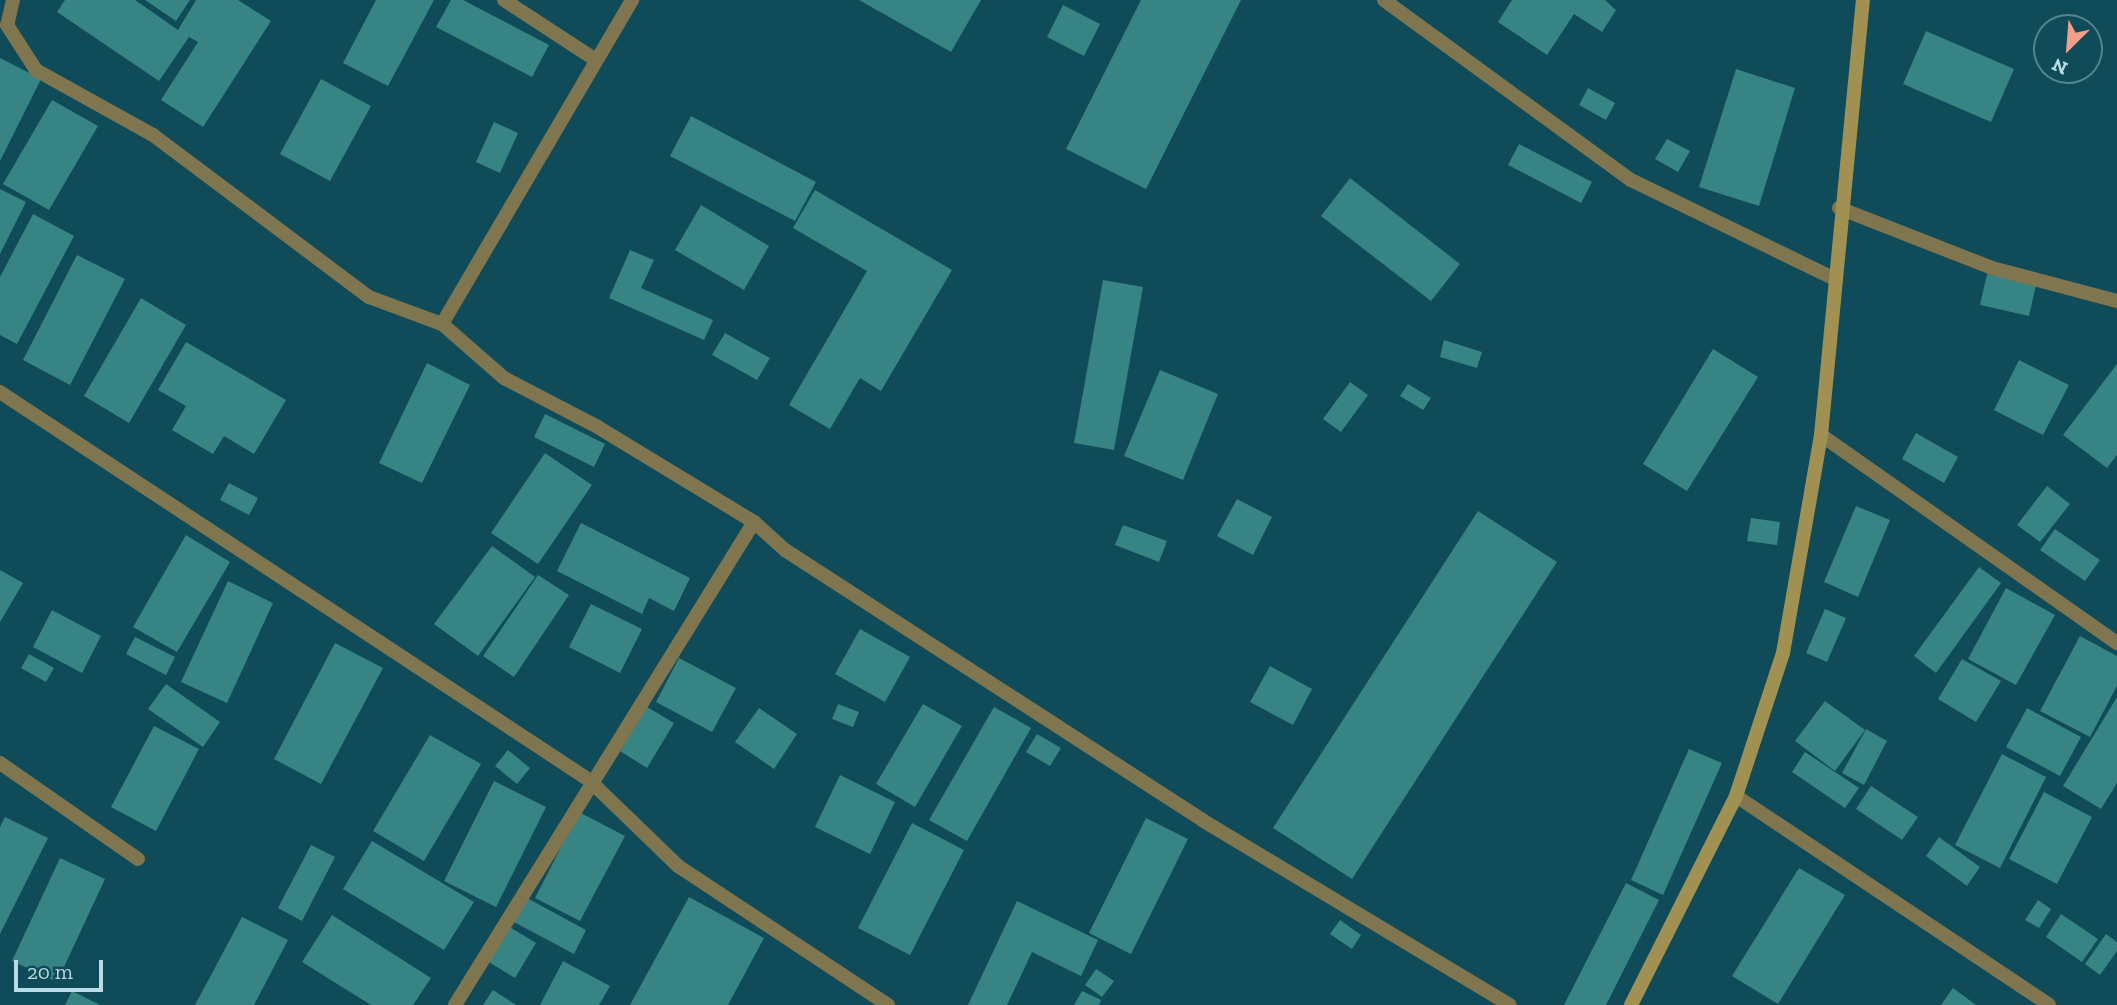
<!DOCTYPE html>
<style>
body{margin:0}
#map{position:relative;width:2117px;height:1005px;overflow:hidden;background:#0f4b58;font-family:"Zilla Slab",serif}
div>[style]{position:absolute}
.building>*{inset:0;background:#378485}
.street>*{height:14px;margin:-7px;padding:0 7px;transform-origin:7px;border-radius:7px;background:#7f764f}
.secondary>*{height:14px;margin:-7px;padding:0 7px;transform-origin:7px;border-radius:7px;background:#a09152}
span{translate:-50% -50%;white-space:nowrap;text-align:center;line-height:1.15;-webkit-text-stroke:7px #0f4b58;paint-order:stroke}
.north{position:absolute;left:2033px;top:14px;width:70px;height:70px;box-sizing:border-box;background:#0f4b58;border:2px solid #538590;border-radius:50%;rotate:205deg;font-size:19px;font-weight:700;line-height:28px;text-align:center;color:#b8dbe4}
.north::after{content:'';display:block;margin:auto;width:24px;height:32px;background:#f49e87;clip-path:polygon(50% 0,100% 100%,50% 72%,0 100%)}
.scale{position:absolute;left:14px;top:960px;width:89px;height:32px;box-sizing:border-box;border:4px solid #b8dbe4;border-top:0;padding-left:9px;font-size:21px;line-height:24px;white-space:nowrap;color:#b8dbe4;-webkit-text-stroke:5px #0f4b58;paint-order:stroke}
</style>
<div id="map">
<div class="building">
<i style="clip-path:polygon(65px 0,135px 0,178px 30px,196px 0,238px 0,271px 21px,203px 127px,161px 100px,198px 42px,189px 37px,159px 81px,57px 12px)"></i>
<i style="clip-path:polygon(145px 0,190px 0,176px 21px)"></i>
<i style="clip-path:polygon(376px 0,434px 0,388px 86px,343px 63px)"></i>
<i style="clip-path:polygon(451px 0,463px 0,549px 45px,532px 77px,436px 27px)"></i>
<i style="clip-path:polygon(859px 0,981px 0,951px 52px)"></i>
<i style="clip-path:polygon(1141px 0,1241px 0,1146px 189px,1066px 149px)"></i>
<i style="clip-path:polygon(1512px 0,1605px 0,1616px 10px,1602px 32px,1574px 14px,1547px 55px,1498px 22px)"></i>
<i style="clip-path:polygon(1063px 5px,1100px 24px,1084px 56px,1047px 37px)"></i>
<i style="clip-path:polygon(1926px 31px,2014px 69px,1991px 122px,1903px 84px)"></i>
<i style="clip-path:polygon(0 58px,41px 79px,0 161px)"></i>
<i style="clip-path:polygon(1736px 69px,1795px 88px,1759px 206px,1699px 187px)"></i>
<i style="clip-path:polygon(321px 79px,371px 106px,330px 181px,280px 154px)"></i>
<i style="clip-path:polygon(1588px 88px,1615px 103px,1606px 120px,1579px 105px)"></i>
<i style="clip-path:polygon(52px 100px,98px 126px,49px 210px,3px 184px)"></i>
<i style="clip-path:polygon(691px 116px,816px 182px,795px 221px,670px 156px)"></i>
<i style="clip-path:polygon(494px 122px,518px 133px,500px 173px,476px 162px)"></i>
<i style="clip-path:polygon(1667px 139px,1690px 151px,1678px 172px,1655px 159px)"></i>
<i style="clip-path:polygon(1519px 144px,1592px 182px,1581px 203px,1508px 165px)"></i>
<i style="clip-path:polygon(1350px 178px,1460px 264px,1431px 301px,1321px 216px)"></i>
<i style="clip-path:polygon(0 189px,26px 202px,0 254px)"></i>
<i style="clip-path:polygon(815px 190px,952px 270px,881px 391px,860px 378px,830px 429px,789px 405px,867px 271px,793px 228px)"></i>
<i style="clip-path:polygon(701px 205px,769px 246px,744px 290px,675px 250px)"></i>
<i style="clip-path:polygon(33px 214px,74px 236px,17px 344px,0 335px,0 277px)"></i>
<i style="clip-path:polygon(630px 250px,654px 260px,641px 288px,713px 320px,704px 340px,609px 298px)"></i>
<i style="clip-path:polygon(77px 255px,125px 279px,70px 385px,23px 360px)"></i>
<i style="clip-path:polygon(1987px 274px,2036px 285px,2029px 316px,1980px 305px)"></i>
<i style="clip-path:polygon(1103px 280px,1143px 287px,1114px 450px,1074px 443px)"></i>
<i style="clip-path:polygon(141px 298px,186px 325px,129px 423px,84px 396px)"></i>
<i style="clip-path:polygon(725px 333px,770px 358px,757px 380px,712px 355px)"></i>
<i style="clip-path:polygon(1444px 340px,1482px 352px,1477px 368px,1440px 357px)"></i>
<i style="clip-path:polygon(186px 342px,286px 400px,254px 454px,224px 436px,213px 454px,172px 430px,186px 406px,158px 390px)"></i>
<i style="clip-path:polygon(1713px 349px,1758px 377px,1687px 491px,1643px 464px)"></i>
<i style="clip-path:polygon(2019px 360px,2069px 385px,2043px 435px,1994px 410px)"></i>
<i style="clip-path:polygon(427px 363px,470px 385px,422px 483px,379px 463px)"></i>
<i style="clip-path:polygon(2117px 364px,2117px 455px,2107px 468px,2063px 435px)"></i>
<i style="clip-path:polygon(1160px 370px,1218px 394px,1183px 480px,1124px 456px)"></i>
<i style="clip-path:polygon(1350px 382px,1368px 395px,1341px 432px,1323px 419px)"></i>
<i style="clip-path:polygon(1408px 384px,1431px 398px,1423px 410px,1400px 396px)"></i>
<i style="clip-path:polygon(545px 414px,605px 444px,594px 467px,534px 437px)"></i>
<i style="clip-path:polygon(1916px 433px,1958px 457px,1944px 483px,1902px 459px)"></i>
<i style="clip-path:polygon(545px 453px,592px 485px,538px 564px,491px 533px)"></i>
<i style="clip-path:polygon(229px 483px,258px 498px,249px 515px,220px 500px)"></i>
<i style="clip-path:polygon(2047px 486px,2070px 504px,2040px 542px,2017px 525px)"></i>
<i style="clip-path:polygon(1237px 499px,1272px 517px,1253px 555px,1217px 536px)"></i>
<i style="clip-path:polygon(1856px 506px,1890px 520px,1858px 597px,1824px 582px)"></i>
<i style="clip-path:polygon(1478px 511px,1557px 562px,1352px 879px,1273px 828px)"></i>
<i style="clip-path:polygon(1751px 518px,1780px 522px,1777px 545px,1747px 541px)"></i>
<i style="clip-path:polygon(581px 523px,690px 578px,674px 611px,649px 598px,642px 614px,557px 571px)"></i>
<i style="clip-path:polygon(1123px 525px,1167px 541px,1159px 562px,1115px 545px)"></i>
<i style="clip-path:polygon(2055px 529px,2100px 560px,2085px 581px,2040px 550px)"></i>
<i style="clip-path:polygon(186px 535px,230px 562px,177px 652px,133px 627px)"></i>
<i style="clip-path:polygon(492px 546px,535px 577px,478px 656px,434px 624px)"></i>
<i style="clip-path:polygon(1979px 567px,2001px 583px,1936px 673px,1914px 656px)"></i>
<i style="clip-path:polygon(0 570px,23px 583px,0 622px)"></i>
<i style="clip-path:polygon(538px 575px,569px 595px,514px 677px,483px 656px)"></i>
<i style="clip-path:polygon(228px 581px,273px 603px,227px 703px,181px 682px)"></i>
<i style="clip-path:polygon(2006px 588px,2055px 615px,2016px 685px,1968px 659px)"></i>
<i style="clip-path:polygon(591px 604px,642px 629px,620px 673px,569px 647px)"></i>
<i style="clip-path:polygon(1825px 609px,1846px 618px,1827px 662px,1806px 653px)"></i>
<i style="clip-path:polygon(52px 610px,101px 636px,82px 673px,33px 647px)"></i>
<i style="clip-path:polygon(860px 629px,910px 657px,885px 702px,835px 674px)"></i>
<i style="clip-path:polygon(2080px 636px,2117px 656px,2117px 686px,2090px 737px,2040px 711px)"></i>
<i style="clip-path:polygon(135px 637px,175px 657px,166px 675px,126px 654px)"></i>
<i style="clip-path:polygon(335px 643px,383px 668px,321px 784px,274px 759px)"></i>
<i style="clip-path:polygon(29px 654px,54px 668px,46px 682px,21px 668px)"></i>
<i style="clip-path:polygon(679px 658px,736px 688px,712px 732px,656px 702px)"></i>
<i style="clip-path:polygon(1962px 659px,2001px 681px,1976px 722px,1938px 699px)"></i>
<i style="clip-path:polygon(1270px 666px,1312px 689px,1293px 725px,1250px 702px)"></i>
<i style="clip-path:polygon(166px 684px,220px 722px,203px 747px,148px 709px)"></i>
<i style="clip-path:polygon(2117px 697px,2117px 783px,2101px 809px,2063px 786px)"></i>
<i style="clip-path:polygon(1825px 701px,1865px 730px,1835px 771px,1795px 741px)"></i>
<i style="clip-path:polygon(838px 704px,859px 712px,853px 727px,832px 719px)"></i>
<i style="clip-path:polygon(923px 704px,962px 726px,915px 807px,876px 784px)"></i>
<i style="clip-path:polygon(647px 707px,674px 723px,647px 768px,620px 751px)"></i>
<i style="clip-path:polygon(994px 707px,1031px 728px,967px 841px,929px 820px)"></i>
<i style="clip-path:polygon(759px 708px,797px 734px,774px 769px,735px 742px)"></i>
<i style="clip-path:polygon(2027px 708px,2081px 737px,2060px 776px,2006px 747px)"></i>
<i style="clip-path:polygon(154px 726px,199px 749px,156px 831px,111px 807px)"></i>
<i style="clip-path:polygon(1866px 729px,1887px 741px,1864px 785px,1842px 773px)"></i>
<i style="clip-path:polygon(1037px 734px,1061px 748px,1050px 766px,1026px 752px)"></i>
<i style="clip-path:polygon(430px 735px,481px 764px,424px 861px,373px 831px)"></i>
<i style="clip-path:polygon(1689px 749px,1722px 763px,1663px 895px,1631px 880px)"></i>
<i style="clip-path:polygon(508px 750px,530px 768px,517px 784px,495px 766px)"></i>
<i style="clip-path:polygon(1805px 752px,1859px 788px,1845px 808px,1792px 772px)"></i>
<i style="clip-path:polygon(2002px 754px,2046px 777px,2000px 868px,1955px 845px)"></i>
<i style="clip-path:polygon(840px 775px,895px 802px,870px 854px,815px 827px)"></i>
<i style="clip-path:polygon(494px 781px,546px 807px,496px 907px,444px 881px)"></i>
<i style="clip-path:polygon(1871px 786px,1918px 817px,1902px 840px,1856px 809px)"></i>
<i style="clip-path:polygon(2044px 792px,2092px 817px,2057px 884px,2009px 859px)"></i>
<i style="clip-path:polygon(579px 812px,625px 836px,580px 921px,535px 898px)"></i>
<i style="clip-path:polygon(5px 817px,48px 838px,0 934px,0 827px)"></i>
<i style="clip-path:polygon(1146px 818px,1188px 839px,1131px 954px,1089px 933px)"></i>
<i style="clip-path:polygon(912px 823px,964px 850px,910px 955px,858px 928px)"></i>
<i style="clip-path:polygon(1939px 837px,1980px 867px,1967px 886px,1926px 856px)"></i>
<i style="clip-path:polygon(372px 841px,474px 902px,444px 950px,343px 889px)"></i>
<i style="clip-path:polygon(311px 845px,335px 857px,302px 921px,278px 908px)"></i>
<i style="clip-path:polygon(60px 858px,105px 879px,57px 982px,12px 961px)"></i>
<i style="clip-path:polygon(1799px 868px,1845px 895px,1778px 1004px,1732px 976px)"></i>
<i style="clip-path:polygon(1626px 883px,1659px 900px,1606px 1005px,1564px 1005px)"></i>
<i style="clip-path:polygon(689px 897px,764px 938px,728px 1005px,630px 1005px)"></i>
<i style="clip-path:polygon(527px 898px,586px 930px,574px 954px,514px 922px)"></i>
<i style="clip-path:polygon(2038px 900px,2051px 909px,2039px 928px,2025px 920px)"></i>
<i style="clip-path:polygon(1017px 901px,1098px 940px,1081px 976px,1032px 952px,1007px 1005px,968px 1005px)"></i>
<i style="clip-path:polygon(2061px 914px,2098px 939px,2082px 962px,2046px 937px)"></i>
<i style="clip-path:polygon(332px 915px,431px 978px,413px 1005px,371px 1005px,302px 962px)"></i>
<i style="clip-path:polygon(242px 917px,288px 940px,254px 1005px,195px 1005px)"></i>
<i style="clip-path:polygon(1340px 920px,1361px 935px,1352px 949px,1330px 934px)"></i>
<i style="clip-path:polygon(508px 926px,536px 943px,515px 978px,487px 961px)"></i>
<i style="clip-path:polygon(2106px 934px,2117px 942px,2117px 951px,2100px 975px,2085px 964px)"></i>
<i style="clip-path:polygon(563px 961px,610px 986px,599px 1005px,540px 1005px)"></i>
<i style="clip-path:polygon(1096px 969px,1114px 981px,1102px 997px,1085px 985px)"></i>
<i style="clip-path:polygon(1953px 988px,1976px 1005px,1941px 1005px)"></i>
<i style="clip-path:polygon(493px 990px,516px 1005px,483px 1005px)"></i>
<i style="clip-path:polygon(72px 991px,100px 1005px,65px 1005px)"></i>
<i style="clip-path:polygon(1082px 991px,1101px 1000px,1099px 1005px,1074px 1005px)"></i>
</div>
<div class="street">
<i style="left:13px;top:0;width:26px;rotate:103deg"></i>
<i style="left:7px;top:25px;width:54px;rotate:57.2deg"></i>
<i style="left:36px;top:70px;width:134px;rotate:29.1deg"></i>
<i style="left:153px;top:135px;width:270px;rotate:36.9deg"></i>
<i style="left:369px;top:297px;width:78px;rotate:20.3deg"></i>
<i style="left:504px;top:0;width:110px;rotate:33.1deg"></i>
<i style="left:1384px;top:0;width:306px;rotate:36.1deg"></i>
<i style="left:1631px;top:180px;width:225px;rotate:25.9deg"></i>
<i style="left:1839px;top:208px;width:164px;rotate:21.4deg"></i>
<i style="left:1992px;top:268px;width:129px;rotate:14.8deg"></i>
<i style="left:0;top:392px;width:705px;rotate:33.37deg"></i>
<i style="left:589px;top:780px;width:124px;rotate:44deg"></i>
<i style="left:678px;top:866px;width:252px;rotate:33.5deg"></i>
<i style="left:1821px;top:435px;width:362px;rotate:35.1deg"></i>
<i style="left:754px;top:522px;width:42px;rotate:42.1deg"></i>
<i style="left:785px;top:550px;width:497px;rotate:32.9deg"></i>
<i style="left:1202px;top:820px;width:359px;rotate:31deg"></i>
<i style="left:0;top:763px;width:168px;rotate:34.8deg"></i>
<i style="left:1736px;top:796px;width:376px;rotate:33.7deg"></i>
<i style="left:455px;top:1005px;width:568px;rotate:-58.24deg"></i>
<i style="left:754px;top:522px;width:183px;rotate:-148.7deg"></i>
<i style="left:598px;top:427px;width:106px;rotate:-152.5deg"></i>
<i style="left:504px;top:378px;width:82px;rotate:-138.9deg"></i>
<i style="left:442px;top:324px;width:376px;rotate:-59.6deg"></i>
</div>
<div class="secondary">
<i style="left:1631px;top:1005px;width:234px;rotate:-63.3deg"></i>
<i style="left:1736px;top:796px;width:151px;rotate:-71.8deg"></i>
<i style="left:1783px;top:653px;width:221px;rotate:-80.1deg"></i>
<i style="left:1821px;top:435px;width:437px;rotate:-84.5deg"></i>
</div>
<div class="north">N</div>
<div class="scale">20 m</div>
</div>
